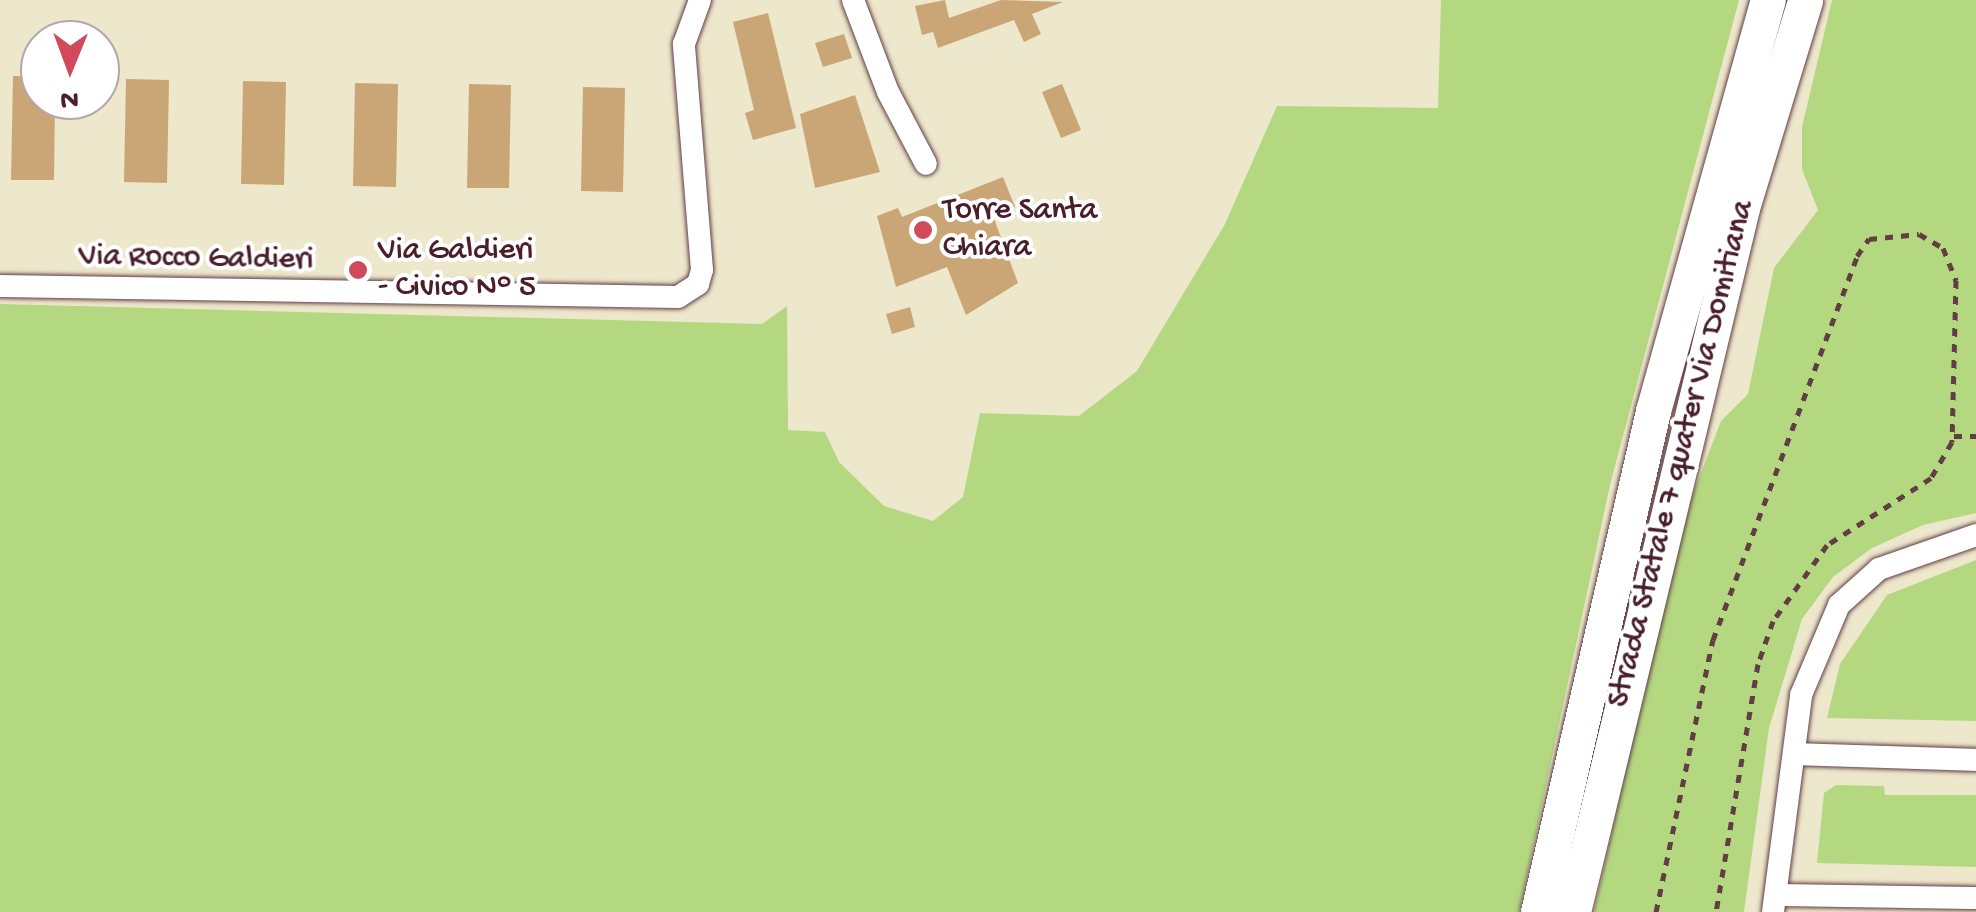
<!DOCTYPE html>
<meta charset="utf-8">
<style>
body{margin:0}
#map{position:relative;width:1976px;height:912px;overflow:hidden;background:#ede7cc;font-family:"Gochi Hand",sans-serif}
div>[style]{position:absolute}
.green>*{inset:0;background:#b4d880}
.building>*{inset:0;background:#caa576}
.path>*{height:5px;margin-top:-2.5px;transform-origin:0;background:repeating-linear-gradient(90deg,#623d43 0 8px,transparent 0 16px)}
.roads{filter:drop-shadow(0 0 2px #623d43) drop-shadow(0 0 2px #623d43)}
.minor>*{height:22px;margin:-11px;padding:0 11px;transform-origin:11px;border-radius:11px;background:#fff}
.trunk>*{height:35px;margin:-17.5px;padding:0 17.5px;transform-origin:17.5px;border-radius:17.5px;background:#fff}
.dots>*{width:28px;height:28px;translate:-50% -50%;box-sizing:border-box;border:5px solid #fff;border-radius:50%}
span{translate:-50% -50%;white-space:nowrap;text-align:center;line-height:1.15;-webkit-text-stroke:8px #fff;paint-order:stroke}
.poi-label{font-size:32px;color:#4a1f2b}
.left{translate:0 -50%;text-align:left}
.street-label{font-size:32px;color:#4a1f2b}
.north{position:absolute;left:20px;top:20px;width:100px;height:100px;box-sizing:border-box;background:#fff;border:2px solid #b7a5aa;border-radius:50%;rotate:181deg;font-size:28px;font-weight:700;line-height:40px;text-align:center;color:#4a1f2b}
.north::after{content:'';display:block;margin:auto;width:35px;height:45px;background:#d1495b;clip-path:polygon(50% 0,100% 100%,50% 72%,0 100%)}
</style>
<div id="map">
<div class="green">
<i style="clip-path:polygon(1441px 0,1739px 0,1610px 485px,1519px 912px,0 912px,0 304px,762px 324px,787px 306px,788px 430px,825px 432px,839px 462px,884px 506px,933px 521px,963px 497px,980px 413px,1079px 416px,1137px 371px,1225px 224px,1277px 106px,1438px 108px)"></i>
<i style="clip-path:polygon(1832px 0,1976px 0,1976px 513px,1923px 525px,1872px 548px,1833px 577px,1802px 619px,1769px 728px,1744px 912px,1594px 912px,1681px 525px,1721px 421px,1748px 394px,1774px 268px,1818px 210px,1802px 169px,1802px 127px)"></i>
<i style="clip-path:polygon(1976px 560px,1976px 721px,1827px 718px,1840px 664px,1887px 595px)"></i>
<i style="clip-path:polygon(1884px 786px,1885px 795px,1976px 795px,1976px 867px,1817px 863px,1824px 793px,1836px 785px)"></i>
</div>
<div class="building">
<i style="clip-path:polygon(945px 0,949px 18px,1001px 0,1063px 2px,1032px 14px,1041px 34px,1024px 42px,1014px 20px,938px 48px,933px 32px,922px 35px,915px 6px)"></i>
<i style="clip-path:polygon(768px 13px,796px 128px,753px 140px,745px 113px,754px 110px,733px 22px)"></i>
<i style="clip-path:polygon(844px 34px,852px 58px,823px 67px,815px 43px)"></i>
<i style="clip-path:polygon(13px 76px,40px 77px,40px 100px,55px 100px,54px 180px,11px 180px)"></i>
<i style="clip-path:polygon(126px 79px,169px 80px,167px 183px,124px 182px)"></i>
<i style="clip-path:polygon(243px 81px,286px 82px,284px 185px,241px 184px)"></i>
<i style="clip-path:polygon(355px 83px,398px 84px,396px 187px,353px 186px)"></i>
<i style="clip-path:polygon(469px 84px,511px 85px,509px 188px,467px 188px)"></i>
<i style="clip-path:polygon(1062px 84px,1081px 130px,1061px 138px,1042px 92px)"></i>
<i style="clip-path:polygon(583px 87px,625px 88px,623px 192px,581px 191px)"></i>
<i style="clip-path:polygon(855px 95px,880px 172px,815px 188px,800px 114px)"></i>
<i style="clip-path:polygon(1003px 177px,1015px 207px,993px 216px,1018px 283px,966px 315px,947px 267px,896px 287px,877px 216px,898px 208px,902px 217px)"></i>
<i style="clip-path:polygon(910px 307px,915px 327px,892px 334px,886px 314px)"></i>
</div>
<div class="path">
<i style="left:1954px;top:436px;width:22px"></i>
<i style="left:1656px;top:912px;width:278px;rotate:-78.2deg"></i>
<i style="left:1713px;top:640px;width:410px;rotate:-69.4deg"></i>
<i style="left:1857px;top:256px;width:21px;rotate:-55deg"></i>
<i style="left:1869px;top:239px;width:50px;rotate:-5.7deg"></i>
<i style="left:1919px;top:234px;width:28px;rotate:30deg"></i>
<i style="left:1943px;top:248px;width:35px;rotate:68deg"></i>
<i style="left:1956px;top:280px;width:162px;rotate:91.4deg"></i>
<i style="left:1952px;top:442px;width:42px;rotate:120.3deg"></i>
<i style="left:1931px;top:478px;width:124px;rotate:147.2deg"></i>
<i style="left:1827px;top:545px;width:93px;rotate:125.4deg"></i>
<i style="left:1773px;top:621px;width:46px;rotate:109.2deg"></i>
<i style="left:1758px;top:664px;width:252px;rotate:99.6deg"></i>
</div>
<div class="roads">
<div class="minor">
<i style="left:853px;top:0;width:98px;rotate:69.2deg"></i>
<i style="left:888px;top:92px;width:81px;rotate:62.2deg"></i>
<i style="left:0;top:286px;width:678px;rotate:0.93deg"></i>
<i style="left:678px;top:297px;width:24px;rotate:-33deg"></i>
<i style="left:698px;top:284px;width:15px;rotate:-74deg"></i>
<i style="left:702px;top:270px;width:227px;rotate:-94.6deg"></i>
<i style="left:684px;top:44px;width:47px;rotate:-70deg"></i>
<i style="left:1796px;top:754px;width:180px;rotate:1.9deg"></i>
<i style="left:1776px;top:895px;width:200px;rotate:0.9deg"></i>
<i style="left:1773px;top:912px;width:219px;rotate:-82.6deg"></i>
<i style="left:1801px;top:695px;width:98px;rotate:-67.1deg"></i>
<i style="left:1839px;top:605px;width:54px;rotate:-42deg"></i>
<i style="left:1879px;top:569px;width:103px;rotate:-19.3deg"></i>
</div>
<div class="trunk">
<i style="left:1538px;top:912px;width:514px;rotate:-77.07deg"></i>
<i style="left:1653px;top:411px;width:427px;rotate:-74.4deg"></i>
<i style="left:1573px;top:912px;width:724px;rotate:-76.5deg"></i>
<i style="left:1742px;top:208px;width:217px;rotate:-73.1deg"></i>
</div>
</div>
<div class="dots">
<i style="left:923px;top:230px;background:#d1495b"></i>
<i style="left:358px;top:270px;background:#d1495b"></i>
</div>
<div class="poi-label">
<span class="left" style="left:943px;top:230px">Torre Santa<br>Chiara</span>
<span class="left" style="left:378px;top:270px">Via Galdieri<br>- Civico N° 5</span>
</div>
<div class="street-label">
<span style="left:196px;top:259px;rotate:1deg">Via Rocco Galdieri</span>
<span style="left:1682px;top:454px;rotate:-76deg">Strada Statale 7 quater Via Domitiana</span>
</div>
<div class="north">N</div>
</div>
